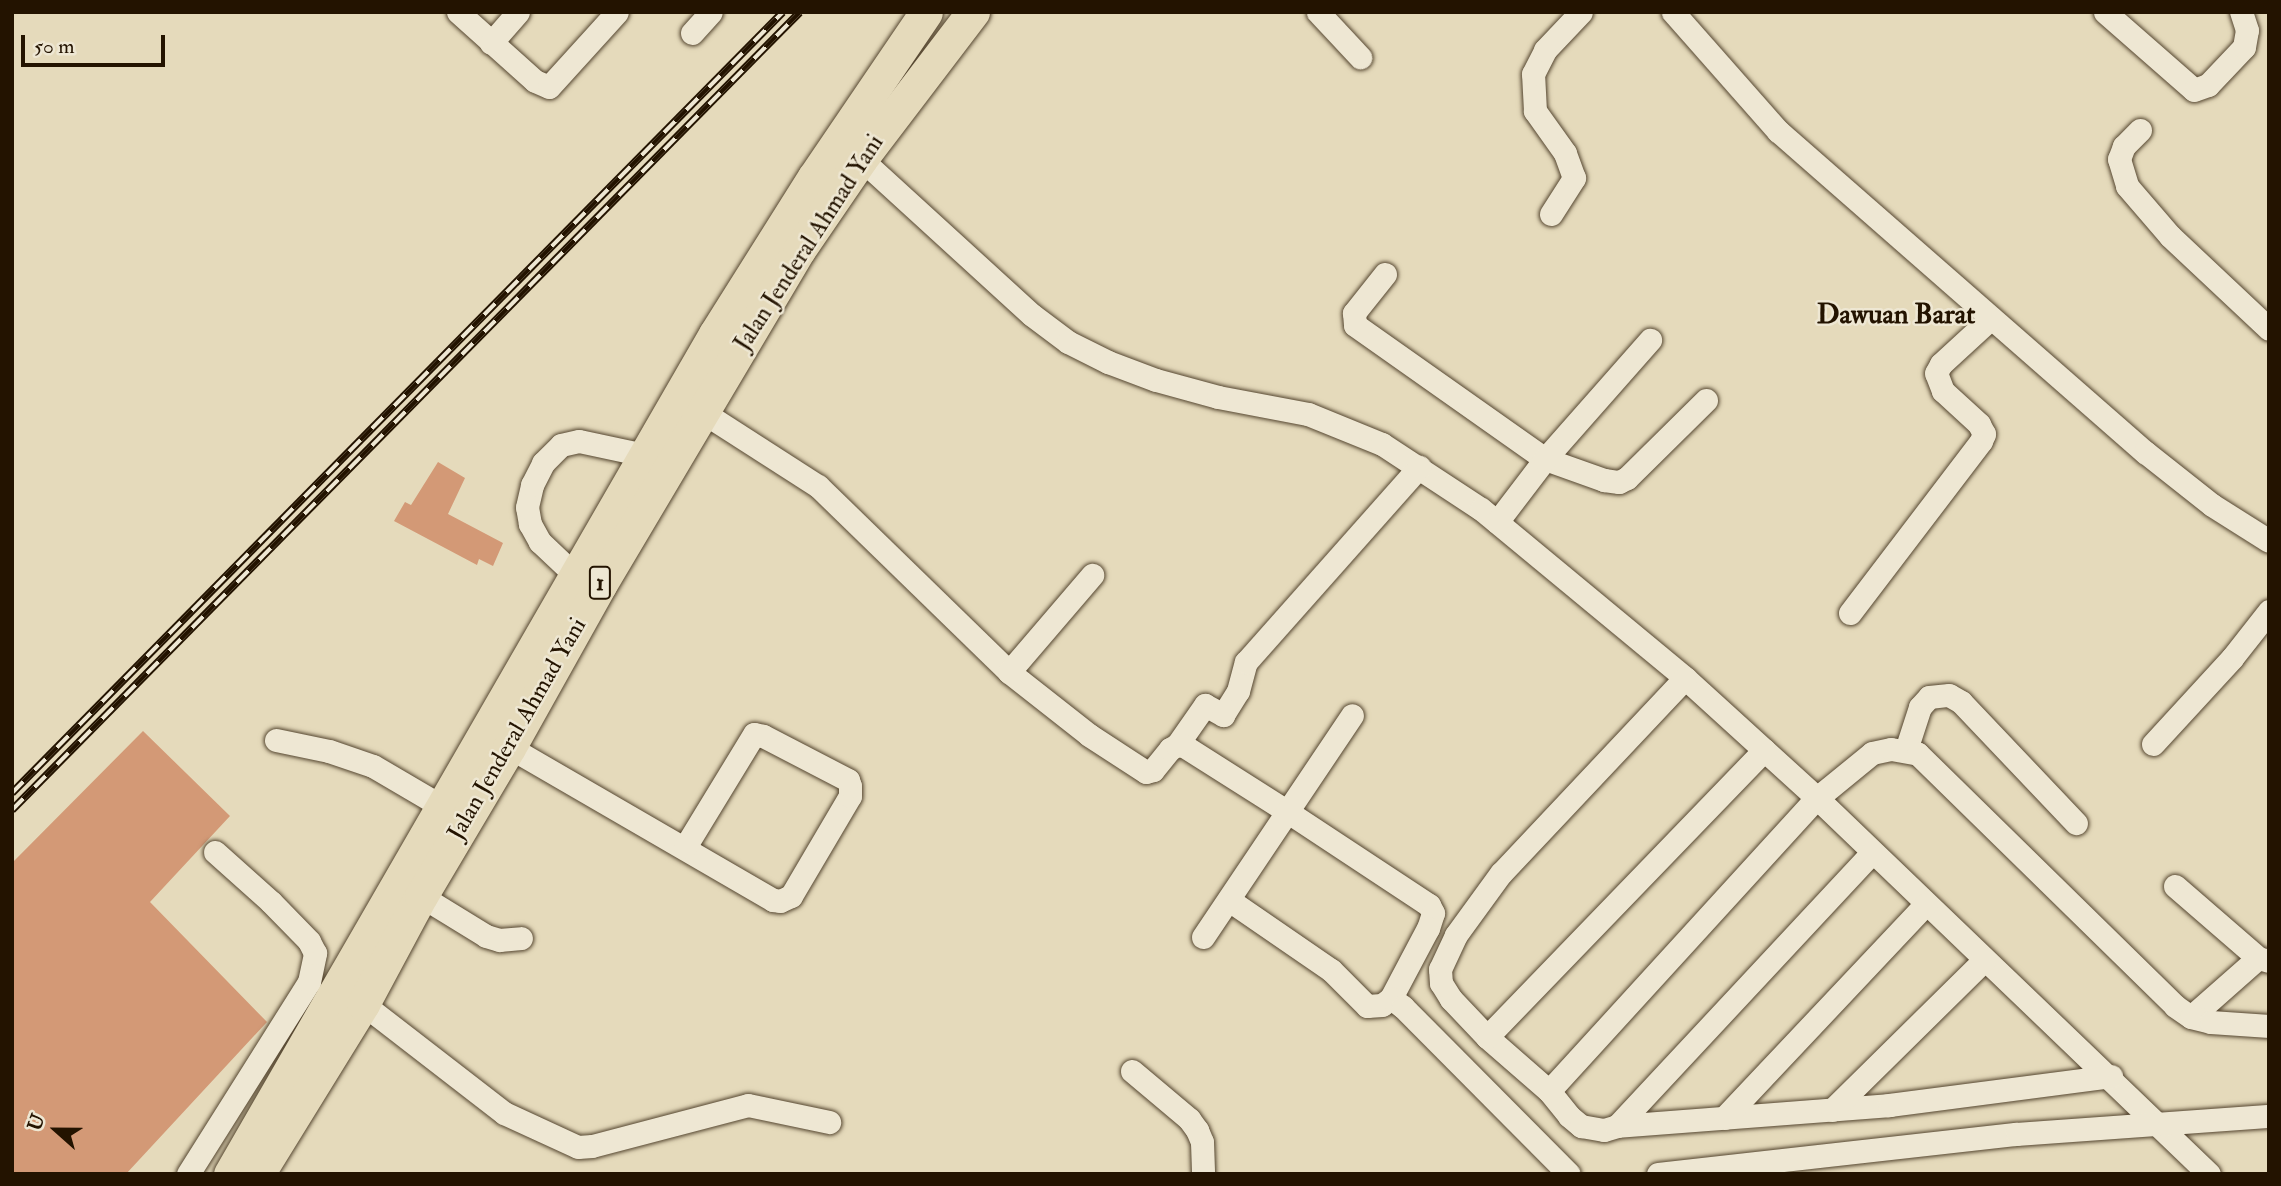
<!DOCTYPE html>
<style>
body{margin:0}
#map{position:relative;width:2281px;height:1186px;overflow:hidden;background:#e5dabb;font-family:"IM FELL Double Pica",serif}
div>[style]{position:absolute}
.building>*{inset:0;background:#d39976}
.roads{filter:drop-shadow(0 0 2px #54452f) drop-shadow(0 0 2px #54452f)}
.minor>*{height:23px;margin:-11.5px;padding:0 11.5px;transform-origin:11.5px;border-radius:11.5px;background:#eee7d3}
.highway>*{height:33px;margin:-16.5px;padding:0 16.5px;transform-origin:16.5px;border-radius:16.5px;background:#e5dabb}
.rail>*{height:8px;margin-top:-4px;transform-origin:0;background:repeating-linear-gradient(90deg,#eee7d3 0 16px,#231300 0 32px);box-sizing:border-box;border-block:2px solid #231300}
span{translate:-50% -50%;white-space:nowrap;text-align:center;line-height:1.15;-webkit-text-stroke:5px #eee7d3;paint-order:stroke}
.shield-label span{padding:2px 5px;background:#eee7d3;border:2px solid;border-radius:5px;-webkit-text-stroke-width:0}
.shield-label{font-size:23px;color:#231300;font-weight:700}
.street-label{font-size:24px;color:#231300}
.quarter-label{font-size:28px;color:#231300;font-weight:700}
.frame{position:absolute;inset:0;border:14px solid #231300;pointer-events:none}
.north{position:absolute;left:21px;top:1095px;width:70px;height:70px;-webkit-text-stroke:5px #eee7d3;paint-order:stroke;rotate:291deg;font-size:19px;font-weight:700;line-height:28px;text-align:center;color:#231300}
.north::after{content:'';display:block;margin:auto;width:24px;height:32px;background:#231300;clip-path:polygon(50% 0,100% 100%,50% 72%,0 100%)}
.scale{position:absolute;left:21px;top:35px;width:144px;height:32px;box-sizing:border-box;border:4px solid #231300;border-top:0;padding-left:9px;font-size:21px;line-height:24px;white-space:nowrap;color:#231300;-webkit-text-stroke:5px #eee7d3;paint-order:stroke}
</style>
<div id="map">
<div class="building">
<i style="clip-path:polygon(438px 462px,465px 478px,448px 514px,503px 543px,493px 566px,479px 559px,477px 565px,394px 521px,405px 502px,411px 505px)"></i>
<i style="clip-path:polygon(143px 731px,230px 816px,150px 902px,267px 1022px,126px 1174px,12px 1174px,12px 863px)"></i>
</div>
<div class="roads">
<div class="minor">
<i style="left:458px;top:12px;width:103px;rotate:41.9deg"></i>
<i style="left:535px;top:81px;width:15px;rotate:23deg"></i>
<i style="left:549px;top:87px;width:101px;rotate:-47.8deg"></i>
<i style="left:1318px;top:12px;width:62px;rotate:47deg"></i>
<i style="left:1673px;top:12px;width:159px;rotate:48.6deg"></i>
<i style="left:1778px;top:131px;width:488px;rotate:41.2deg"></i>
<i style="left:2145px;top:452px;width:85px;rotate:38.3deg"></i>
<i style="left:2212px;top:505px;width:67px;rotate:32.3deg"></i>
<i style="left:2105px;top:12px;width:118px;rotate:41.2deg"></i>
<i style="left:2194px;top:90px;width:15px;rotate:-20deg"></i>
<i style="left:2208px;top:85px;width:52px;rotate:-46.5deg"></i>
<i style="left:2244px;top:47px;width:17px;rotate:-80deg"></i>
<i style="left:2247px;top:30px;width:19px;rotate:-108deg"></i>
<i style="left:692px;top:33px;width:28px;rotate:-48deg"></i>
<i style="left:491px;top:43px;width:41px;rotate:-48.9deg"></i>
<i style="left:2140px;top:130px;width:23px;rotate:135deg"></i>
<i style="left:2124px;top:146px;width:14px;rotate:111deg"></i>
<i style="left:2119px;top:159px;width:28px;rotate:73deg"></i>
<i style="left:2127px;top:186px;width:66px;rotate:49.3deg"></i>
<i style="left:2170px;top:236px;width:136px;rotate:43.2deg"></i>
<i style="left:861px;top:159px;width:231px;rotate:42.4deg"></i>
<i style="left:1032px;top:315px;width:45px;rotate:36.9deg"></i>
<i style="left:1068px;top:342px;width:45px;rotate:26.6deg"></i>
<i style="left:1108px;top:362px;width:51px;rotate:20.6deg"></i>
<i style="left:1156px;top:380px;width:64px;rotate:15.3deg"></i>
<i style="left:1218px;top:397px;width:92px;rotate:10.7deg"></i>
<i style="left:1308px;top:414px;width:80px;rotate:22.1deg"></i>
<i style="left:1382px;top:444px;width:118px;rotate:33.3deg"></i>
<i style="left:1481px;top:509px;width:265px;rotate:39.6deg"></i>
<i style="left:1685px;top:678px;width:178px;rotate:42.3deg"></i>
<i style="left:1817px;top:798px;width:543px;rotate:43.81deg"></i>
<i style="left:1551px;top:214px;width:43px;rotate:-57.4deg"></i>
<i style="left:1574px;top:178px;width:27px;rotate:-110deg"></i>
<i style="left:1565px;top:153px;width:52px;rotate:-125.5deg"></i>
<i style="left:1535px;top:111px;width:37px;rotate:-93deg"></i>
<i style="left:1533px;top:74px;width:27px;rotate:-63deg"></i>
<i style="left:1545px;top:50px;width:52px;rotate:-46.5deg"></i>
<i style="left:1385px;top:274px;width:50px;rotate:128.5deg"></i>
<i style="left:1354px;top:313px;width:12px;rotate:85deg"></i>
<i style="left:1355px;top:325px;width:232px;rotate:35.2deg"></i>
<i style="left:1545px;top:459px;width:63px;rotate:19.6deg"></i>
<i style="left:1604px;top:480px;width:15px;rotate:8deg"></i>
<i style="left:1619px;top:482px;width:9px;rotate:-27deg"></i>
<i style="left:1627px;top:478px;width:111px;rotate:-44.6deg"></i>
<i style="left:701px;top:411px;width:139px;rotate:32.7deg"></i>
<i style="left:818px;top:486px;width:267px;rotate:44.2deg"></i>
<i style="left:1009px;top:672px;width:102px;rotate:38.2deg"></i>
<i style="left:1089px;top:735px;width:68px;rotate:33deg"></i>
<i style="left:1146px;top:772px;width:7px;rotate:-16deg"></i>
<i style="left:1153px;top:770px;width:27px;rotate:-51deg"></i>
<i style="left:1170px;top:749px;width:8px;rotate:-30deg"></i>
<i style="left:1177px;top:745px;width:49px;rotate:-55deg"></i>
<i style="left:1205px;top:705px;width:21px;rotate:29deg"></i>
<i style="left:1223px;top:715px;width:28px;rotate:-58deg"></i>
<i style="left:1238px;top:691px;width:30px;rotate:-75deg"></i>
<i style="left:1246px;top:662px;width:261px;rotate:-48.4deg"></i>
<i style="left:1497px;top:522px;width:79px;rotate:-52.7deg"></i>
<i style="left:1545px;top:459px;width:159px;rotate:-48.6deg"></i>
<i style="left:576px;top:576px;width:50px;rotate:-136.6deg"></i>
<i style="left:540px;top:542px;width:21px;rotate:-119deg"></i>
<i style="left:530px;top:524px;width:17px;rotate:-100deg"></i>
<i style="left:527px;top:507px;width:23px;rotate:-77deg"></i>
<i style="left:532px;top:485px;width:25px;rotate:-63deg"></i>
<i style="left:543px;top:463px;width:25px;rotate:-45deg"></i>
<i style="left:561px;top:445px;width:18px;rotate:-13deg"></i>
<i style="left:579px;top:441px;width:67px;rotate:12deg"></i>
<i style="left:1850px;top:613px;width:216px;rotate:-52.7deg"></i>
<i style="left:1981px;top:441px;width:8px;rotate:-67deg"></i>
<i style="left:1984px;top:434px;width:11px;rotate:-117deg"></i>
<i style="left:1979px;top:424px;width:49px;rotate:-137.5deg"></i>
<i style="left:1943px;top:391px;width:19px;rotate:-111deg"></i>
<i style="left:1936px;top:373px;width:10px;rotate:-61deg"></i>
<i style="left:1941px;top:364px;width:68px;rotate:-42.6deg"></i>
<i style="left:1009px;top:672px;width:128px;rotate:-49.4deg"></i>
<i style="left:1685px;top:678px;width:268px;rotate:133.3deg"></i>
<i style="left:1501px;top:873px;width:77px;rotate:126deg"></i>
<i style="left:1456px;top:935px;width:38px;rotate:115deg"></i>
<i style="left:1440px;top:969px;width:14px;rotate:86deg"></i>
<i style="left:1441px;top:983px;width:19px;rotate:58deg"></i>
<i style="left:1451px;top:999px;width:52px;rotate:46.5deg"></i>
<i style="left:1487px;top:1037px;width:82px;rotate:41.1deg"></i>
<i style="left:1549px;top:1091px;width:32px;rotate:51deg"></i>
<i style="left:1569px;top:1116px;width:16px;rotate:40deg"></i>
<i style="left:1581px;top:1126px;width:23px;rotate:10deg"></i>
<i style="left:1604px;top:1130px;width:14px;rotate:-17deg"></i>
<i style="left:1617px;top:1126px;width:273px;rotate:-4.4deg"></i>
<i style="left:1889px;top:1105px;width:224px;rotate:-7.4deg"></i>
<i style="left:276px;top:740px;width:54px;rotate:11.7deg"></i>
<i style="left:329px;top:751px;width:46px;rotate:18.8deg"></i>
<i style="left:373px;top:766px;width:81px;rotate:30.4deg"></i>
<i style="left:497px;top:740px;width:319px;rotate:30.1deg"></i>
<i style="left:773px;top:900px;width:7px;rotate:8deg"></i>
<i style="left:780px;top:901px;width:12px;rotate:-24deg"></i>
<i style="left:791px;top:896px;width:116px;rotate:-59.5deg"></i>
<i style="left:850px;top:796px;width:10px;rotate:-90deg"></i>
<i style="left:850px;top:786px;width:6px;rotate:-108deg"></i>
<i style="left:848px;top:780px;width:96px;rotate:-152.6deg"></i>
<i style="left:763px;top:736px;width:9px;rotate:-167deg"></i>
<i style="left:754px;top:734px;width:132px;rotate:121.4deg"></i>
<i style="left:2153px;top:744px;width:117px;rotate:-47.4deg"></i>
<i style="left:2232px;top:658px;width:60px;rotate:-51.8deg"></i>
<i style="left:1177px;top:745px;width:7px;rotate:8deg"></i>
<i style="left:1184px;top:746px;width:123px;rotate:32.4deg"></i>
<i style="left:1288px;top:812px;width:169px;rotate:33.4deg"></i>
<i style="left:1429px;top:905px;width:9px;rotate:63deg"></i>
<i style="left:1433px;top:913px;width:16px;rotate:108deg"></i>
<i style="left:1428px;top:928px;width:79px;rotate:117.9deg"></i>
<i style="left:1906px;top:750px;width:45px;rotate:-72deg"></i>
<i style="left:1920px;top:707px;width:13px;rotate:-48deg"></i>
<i style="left:1929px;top:697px;width:20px;rotate:-6deg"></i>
<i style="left:1949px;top:695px;width:14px;rotate:30deg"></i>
<i style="left:1961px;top:702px;width:167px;rotate:46.5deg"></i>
<i style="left:2175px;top:886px;width:110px;rotate:40.9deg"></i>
<i style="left:2258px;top:958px;width:11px;rotate:15deg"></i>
<i style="left:421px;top:896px;width:76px;rotate:31.6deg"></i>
<i style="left:486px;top:936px;width:14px;rotate:17deg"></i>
<i style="left:499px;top:940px;width:22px;rotate:-5deg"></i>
<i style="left:1229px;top:900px;width:124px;rotate:34.5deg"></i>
<i style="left:1331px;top:970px;width:51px;rotate:45deg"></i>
<i style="left:1367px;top:1006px;width:15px;rotate:-4deg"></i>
<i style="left:1382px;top:1005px;width:11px;rotate:-38deg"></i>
<i style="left:1391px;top:998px;width:15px;rotate:37deg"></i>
<i style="left:1403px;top:1007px;width:235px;rotate:45.2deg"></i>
<i style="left:1203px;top:937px;width:267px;rotate:-56.1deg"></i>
<i style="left:363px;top:1004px;width:178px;rotate:37.7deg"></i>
<i style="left:504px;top:1113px;width:81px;rotate:24.7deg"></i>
<i style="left:578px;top:1147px;width:14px;rotate:-4deg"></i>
<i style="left:592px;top:1146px;width:161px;rotate:-14.7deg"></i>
<i style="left:748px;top:1105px;width:83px;rotate:11.9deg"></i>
<i style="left:2191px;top:1017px;width:89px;rotate:-41.4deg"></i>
<i style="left:1487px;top:1037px;width:399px;rotate:-46deg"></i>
<i style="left:1132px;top:1071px;width:75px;rotate:40.1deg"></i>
<i style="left:1189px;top:1119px;width:14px;rotate:54deg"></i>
<i style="left:1197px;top:1130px;width:13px;rotate:67deg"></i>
<i style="left:1202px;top:1142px;width:32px;rotate:88deg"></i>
<i style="left:1549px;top:1091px;width:397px;rotate:-47.6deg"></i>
<i style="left:1817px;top:798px;width:71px;rotate:-39.3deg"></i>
<i style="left:1872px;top:753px;width:19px;rotate:-12deg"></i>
<i style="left:1891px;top:749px;width:27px;rotate:10deg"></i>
<i style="left:1918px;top:754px;width:360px;rotate:44.4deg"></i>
<i style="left:2175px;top:1006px;width:19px;rotate:35deg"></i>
<i style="left:2191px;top:1017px;width:21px;rotate:14deg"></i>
<i style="left:2211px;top:1022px;width:58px;rotate:3.9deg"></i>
<i style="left:1832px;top:1110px;width:214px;rotate:-44.6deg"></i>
<i style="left:1724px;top:1118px;width:294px;rotate:-46.7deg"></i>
<i style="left:1617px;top:1126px;width:374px;rotate:-47deg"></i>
<i style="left:188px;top:1174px;width:227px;rotate:-57.8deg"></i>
<i style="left:309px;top:982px;width:30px;rotate:-78deg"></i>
<i style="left:315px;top:953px;width:13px;rotate:-117deg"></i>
<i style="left:309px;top:941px;width:54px;rotate:-134.3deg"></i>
<i style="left:271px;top:902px;width:75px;rotate:-138.2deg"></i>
<i style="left:1658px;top:1174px;width:361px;rotate:-6.4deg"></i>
<i style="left:2017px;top:1134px;width:253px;rotate:-4.1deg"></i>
</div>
<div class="highway">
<i style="left:230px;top:1174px;width:970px;rotate:-60deg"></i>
<i style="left:715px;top:334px;width:186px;rotate:-57.8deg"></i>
<i style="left:814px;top:177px;width:199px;rotate:-55.8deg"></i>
<i style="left:258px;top:1174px;width:200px;rotate:-58.3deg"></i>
<i style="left:363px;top:1004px;width:123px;rotate:-61.8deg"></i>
<i style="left:421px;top:896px;width:172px;rotate:-59.3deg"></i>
<i style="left:509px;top:748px;width:187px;rotate:-60.8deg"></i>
<i style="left:600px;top:585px;width:390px;rotate:-59.3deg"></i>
<i style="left:799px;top:250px;width:110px;rotate:-55.7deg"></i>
<i style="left:861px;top:159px;width:185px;rotate:-52.7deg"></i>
</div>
</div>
<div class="rail">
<i style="left:12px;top:793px;width:1097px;rotate:-45.37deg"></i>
<i style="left:12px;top:810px;width:1121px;rotate:-45.36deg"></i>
</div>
<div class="shield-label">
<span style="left:600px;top:583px">1</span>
</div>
<div class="street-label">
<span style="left:809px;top:243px;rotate:-57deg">Jalan Jenderal Ahmad Yani</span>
<span style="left:517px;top:729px;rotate:-60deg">Jalan Jenderal Ahmad Yani</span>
</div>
<div class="quarter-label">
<span style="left:1896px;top:315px">Dawuan Barat</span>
</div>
<div class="frame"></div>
<div class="north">U</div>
<div class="scale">50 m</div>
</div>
